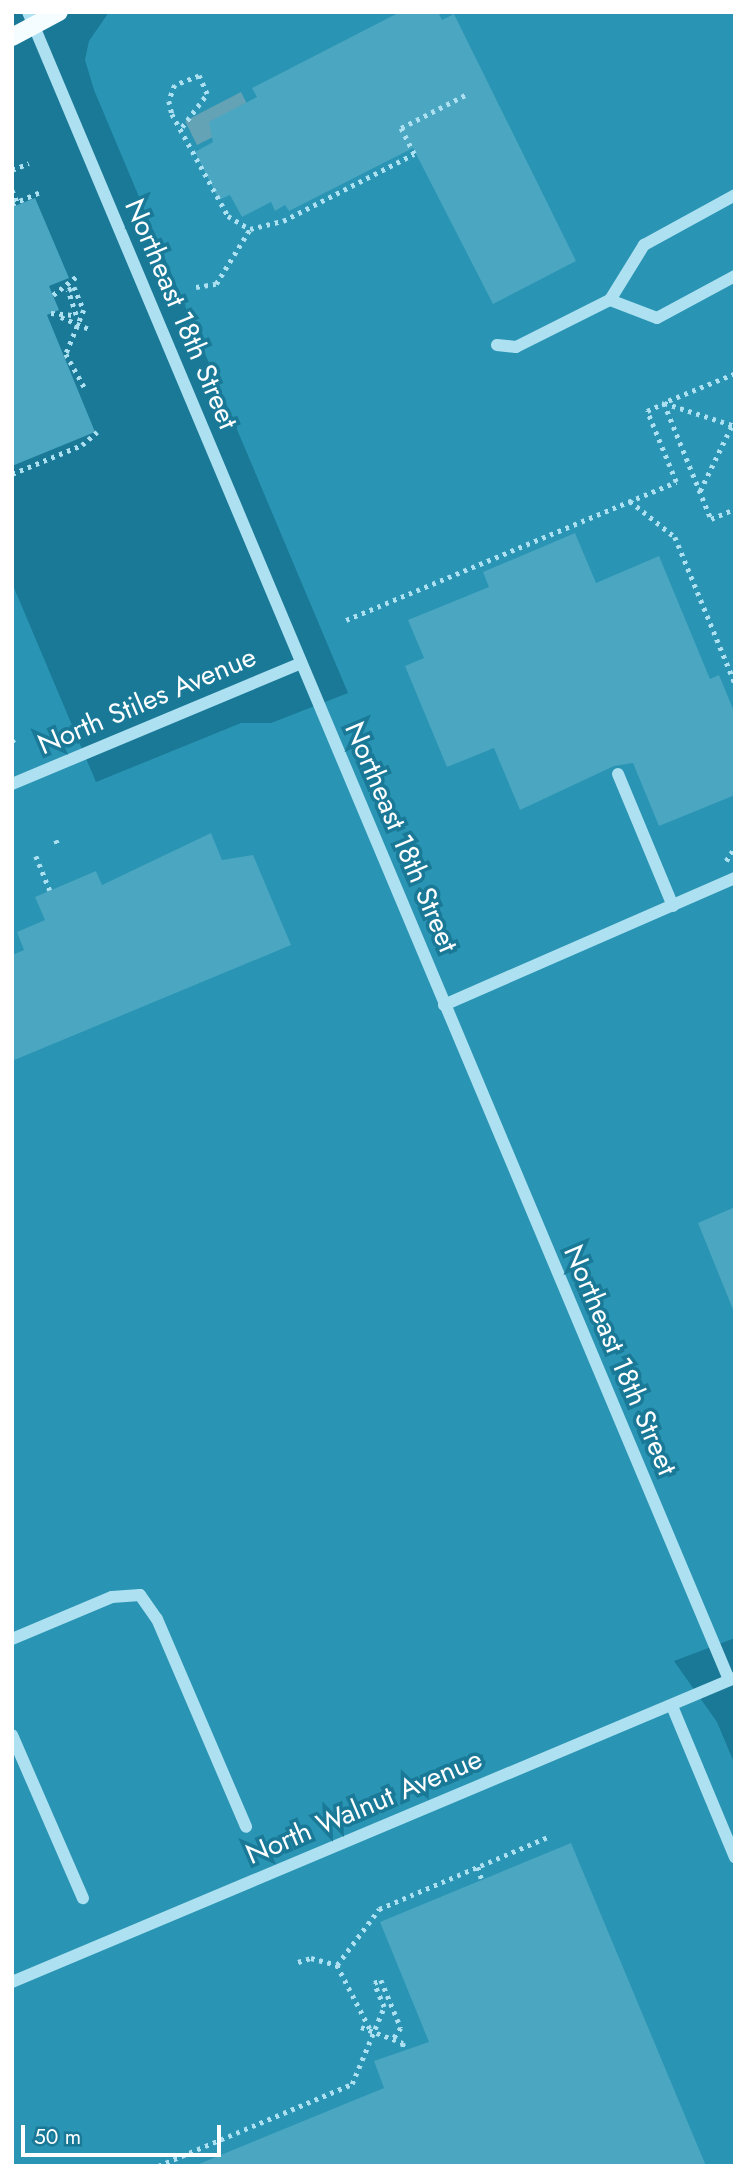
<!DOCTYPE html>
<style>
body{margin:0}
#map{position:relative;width:747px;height:2178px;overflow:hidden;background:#197997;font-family:Jost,sans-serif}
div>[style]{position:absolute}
.green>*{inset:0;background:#2994b3}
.water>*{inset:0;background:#64a2b5}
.building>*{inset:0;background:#4aa6c1}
.path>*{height:4.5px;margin-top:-2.25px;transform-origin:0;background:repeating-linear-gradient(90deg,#ade1f1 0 3.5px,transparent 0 8.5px)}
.minor>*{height:12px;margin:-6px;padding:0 6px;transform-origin:6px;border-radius:6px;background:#ade1f1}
.major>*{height:18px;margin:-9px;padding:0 9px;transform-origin:9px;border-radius:9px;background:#f6fdff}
span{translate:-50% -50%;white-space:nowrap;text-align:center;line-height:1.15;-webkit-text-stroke:7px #197997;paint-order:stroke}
.street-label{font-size:28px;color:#fff}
.frame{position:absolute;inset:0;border:14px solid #fff;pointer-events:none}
.scale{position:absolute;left:21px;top:2125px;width:200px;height:32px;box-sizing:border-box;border:4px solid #fff;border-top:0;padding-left:9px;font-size:21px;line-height:24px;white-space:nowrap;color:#fff;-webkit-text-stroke:5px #197997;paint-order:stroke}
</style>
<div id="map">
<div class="green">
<i style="clip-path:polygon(735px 12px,735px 1638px,674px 1661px,717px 1722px,735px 1765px,735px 2166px,12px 2166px,12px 583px,96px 782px,241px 723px,271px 723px,348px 693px,94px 90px,85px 60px,89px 41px,109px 12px)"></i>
</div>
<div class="water">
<i style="clip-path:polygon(241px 92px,247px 104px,217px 135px,197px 145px,185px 121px)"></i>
</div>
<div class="building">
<i style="clip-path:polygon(400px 12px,438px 12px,442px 20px,454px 14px,576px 261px,493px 304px,413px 148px,289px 211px,285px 205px,275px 211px,271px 202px,242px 217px,230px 195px,219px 200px,195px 152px,213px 142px,209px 122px,257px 97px,252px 88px)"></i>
<i style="clip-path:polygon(35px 198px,69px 278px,49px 286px,59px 310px,47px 315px,95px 432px,12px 466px,12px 207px)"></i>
<i style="clip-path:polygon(575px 533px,596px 583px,659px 556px,710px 679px,719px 675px,735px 714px,735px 795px,659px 826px,633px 763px,614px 766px,520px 810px,494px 748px,447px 767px,405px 666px,424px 658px,408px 620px,489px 587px,483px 572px)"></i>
<i style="clip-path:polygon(211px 833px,222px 860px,253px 855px,291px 945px,12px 1061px,12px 955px,24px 950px,17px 932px,45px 920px,35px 897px,96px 871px,102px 885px)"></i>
<i style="clip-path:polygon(735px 1207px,735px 1312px,734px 1312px,698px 1223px)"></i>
<i style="clip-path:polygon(571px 1843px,706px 2166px,194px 2166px,384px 2088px,374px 2061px,429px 2042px,380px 1922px)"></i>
</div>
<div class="path">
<i style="left:182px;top:127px;width:41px;rotate:-52.9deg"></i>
<i style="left:207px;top:94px;width:20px;rotate:-114deg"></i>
<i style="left:199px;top:76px;width:26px;rotate:159deg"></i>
<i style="left:175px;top:85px;width:17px;rotate:111deg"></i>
<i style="left:169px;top:101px;width:13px;rotate:77deg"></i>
<i style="left:172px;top:114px;width:116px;rotate:61.2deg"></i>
<i style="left:228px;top:216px;width:26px;rotate:31deg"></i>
<i style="left:250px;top:229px;width:34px;rotate:-14deg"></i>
<i style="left:283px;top:221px;width:147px;rotate:-27.1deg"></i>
<i style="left:414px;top:154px;width:29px;rotate:-117deg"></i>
<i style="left:401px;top:128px;width:76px;rotate:-27.2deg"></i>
<i style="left:12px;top:170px;width:18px;rotate:-22deg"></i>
<i style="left:12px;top:190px;width:13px;rotate:67deg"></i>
<i style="left:12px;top:204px;width:30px;rotate:-23deg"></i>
<i style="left:196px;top:287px;width:20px;rotate:-9deg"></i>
<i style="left:216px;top:284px;width:65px;rotate:-58.3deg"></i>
<i style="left:53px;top:295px;width:29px;rotate:-38deg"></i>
<i style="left:51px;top:313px;width:25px;rotate:5deg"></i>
<i style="left:76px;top:315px;width:26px;rotate:-108deg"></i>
<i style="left:68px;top:290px;width:7px;rotate:-27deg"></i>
<i style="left:74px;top:287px;width:25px;rotate:67deg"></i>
<i style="left:84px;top:310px;width:48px;rotate:112.2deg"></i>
<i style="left:66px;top:354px;width:38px;rotate:61deg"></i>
<i style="left:61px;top:317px;width:30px;rotate:23deg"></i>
<i style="left:735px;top:374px;width:77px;rotate:157.8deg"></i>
<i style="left:664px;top:403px;width:125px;rotate:67.9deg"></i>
<i style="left:711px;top:519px;width:26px;rotate:-23deg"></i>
<i style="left:12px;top:474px;width:76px;rotate:-22.5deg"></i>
<i style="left:82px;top:445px;width:20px;rotate:-41deg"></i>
<i style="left:700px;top:491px;width:73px;rotate:-64.1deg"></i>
<i style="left:630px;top:501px;width:58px;rotate:38.7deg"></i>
<i style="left:675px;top:537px;width:158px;rotate:67.7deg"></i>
<i style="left:346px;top:620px;width:358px;rotate:-22.7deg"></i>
<i style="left:676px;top:482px;width:77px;rotate:-112.2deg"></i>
<i style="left:647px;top:411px;width:19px;rotate:-25deg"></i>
<i style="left:664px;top:403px;width:75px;rotate:17.9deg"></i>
<i style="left:12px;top:740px;width:8px;rotate:50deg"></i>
<i style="left:56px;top:840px;width:5px;rotate:68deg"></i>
<i style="left:36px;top:856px;width:37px;rotate:68deg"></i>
<i style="left:726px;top:861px;width:17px;rotate:-57deg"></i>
<i style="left:478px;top:1867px;width:14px;rotate:73deg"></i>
<i style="left:298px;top:1962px;width:14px;rotate:-17deg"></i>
<i style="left:311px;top:1958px;width:27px;rotate:15deg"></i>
<i style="left:337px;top:1965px;width:74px;rotate:62.7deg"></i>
<i style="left:337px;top:1965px;width:70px;rotate:-53.1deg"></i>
<i style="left:379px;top:1909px;width:186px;rotate:-23.1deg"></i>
<i style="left:361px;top:2027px;width:45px;rotate:20.9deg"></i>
<i style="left:403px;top:2043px;width:8px;rotate:83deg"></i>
<i style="left:158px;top:2166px;width:211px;rotate:-22.9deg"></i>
<i style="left:352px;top:2084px;width:83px;rotate:-67.4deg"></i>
<i style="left:384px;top:2007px;width:26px;rotate:-113deg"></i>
<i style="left:374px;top:1983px;width:8px;rotate:-23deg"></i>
<i style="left:381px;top:1980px;width:52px;rotate:67.4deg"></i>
<i style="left:401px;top:2028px;width:12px;rotate:125deg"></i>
</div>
<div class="minor">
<i style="left:28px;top:12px;width:1809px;rotate:67.2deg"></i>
<i style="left:610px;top:300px;width:50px;rotate:21deg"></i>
<i style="left:657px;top:318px;width:89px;rotate:-28.3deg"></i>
<i style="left:497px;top:345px;width:19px;rotate:6deg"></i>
<i style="left:516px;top:347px;width:105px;rotate:-26.6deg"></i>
<i style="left:610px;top:300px;width:65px;rotate:-58.3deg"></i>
<i style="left:644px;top:245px;width:104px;rotate:-28.8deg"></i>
<i style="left:618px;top:774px;width:143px;rotate:67.4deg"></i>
<i style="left:12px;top:784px;width:313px;rotate:-22.7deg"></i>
<i style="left:444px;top:1005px;width:318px;rotate:-23.6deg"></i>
<i style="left:12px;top:1639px;width:108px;rotate:-22.8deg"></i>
<i style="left:112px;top:1597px;width:28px;rotate:-4deg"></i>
<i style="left:140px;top:1595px;width:29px;rotate:55deg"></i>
<i style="left:157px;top:1619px;width:226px;rotate:66.8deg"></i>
<i style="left:672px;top:1706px;width:164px;rotate:67.4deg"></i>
<i style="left:12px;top:1735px;width:178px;rotate:66.5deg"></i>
<i style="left:12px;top:1982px;width:784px;rotate:-22.81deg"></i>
</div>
<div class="major">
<i style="left:12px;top:37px;width:53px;rotate:-28deg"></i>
</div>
<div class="street-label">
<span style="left:181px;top:314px;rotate:67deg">Northeast 18th Street</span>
<span style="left:147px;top:701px;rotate:-23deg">North Stiles Avenue</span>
<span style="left:401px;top:837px;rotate:67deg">Northeast 18th Street</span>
<span style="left:620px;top:1360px;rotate:67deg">Northeast 18th Street</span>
<span style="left:364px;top:1807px;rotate:-23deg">North Walnut Avenue</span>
</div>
<div class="frame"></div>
<div class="scale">50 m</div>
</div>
